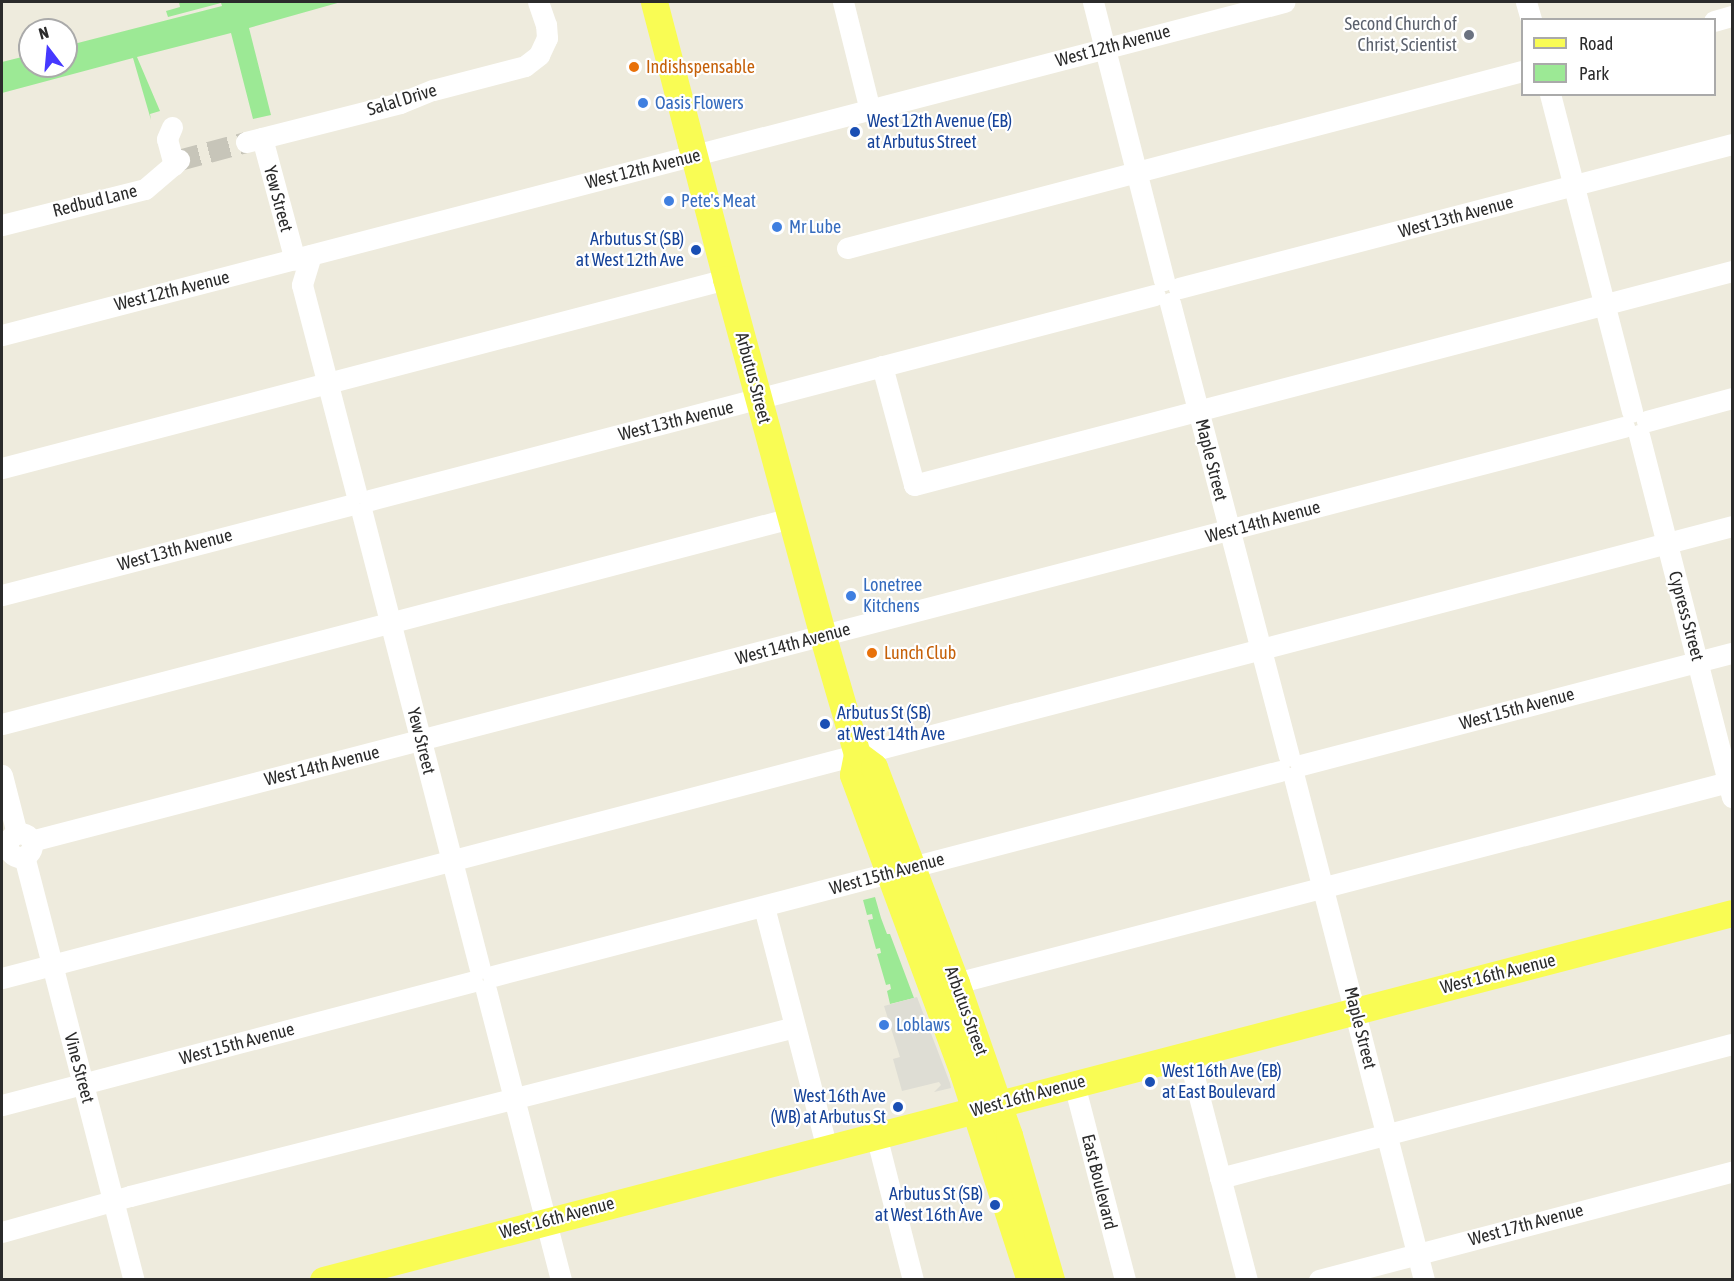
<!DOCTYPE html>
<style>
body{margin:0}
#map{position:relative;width:1734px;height:1281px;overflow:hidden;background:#eeebdd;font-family:"Asap Condensed",sans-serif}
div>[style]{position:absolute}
.green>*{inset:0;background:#9ce995}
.plaza>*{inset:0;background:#deddd4}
.minor-tunnel>*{height:21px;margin-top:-10.5px;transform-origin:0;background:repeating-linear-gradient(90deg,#c7c5b9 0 21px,transparent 0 31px)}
.minor>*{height:21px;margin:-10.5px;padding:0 10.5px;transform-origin:10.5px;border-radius:10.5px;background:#fff}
.minor>.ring{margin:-10.5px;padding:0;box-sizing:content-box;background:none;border:21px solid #fff;border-radius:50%}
.major>*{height:27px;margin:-13.5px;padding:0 13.5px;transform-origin:13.5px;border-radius:13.5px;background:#f9fc54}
.dots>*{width:16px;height:16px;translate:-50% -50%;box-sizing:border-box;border:3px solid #fff;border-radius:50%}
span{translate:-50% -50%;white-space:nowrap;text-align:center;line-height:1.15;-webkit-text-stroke:4.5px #fff;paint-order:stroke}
.worship-label{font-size:18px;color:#5b616d}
.right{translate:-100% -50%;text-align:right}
.street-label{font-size:18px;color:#2b2b2b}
.food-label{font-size:18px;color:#c56008}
.left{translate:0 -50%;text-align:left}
.shop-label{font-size:18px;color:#366cbe}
.transit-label{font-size:18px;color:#164399}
.frame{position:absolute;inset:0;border:3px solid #2b2b2b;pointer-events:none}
.legend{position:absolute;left:1521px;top:18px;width:195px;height:78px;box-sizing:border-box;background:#fff;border:2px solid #aaa;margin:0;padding:8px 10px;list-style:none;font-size:18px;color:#2b2b2b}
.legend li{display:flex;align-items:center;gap:12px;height:30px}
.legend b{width:30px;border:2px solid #aaa}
.north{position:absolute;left:18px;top:18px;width:60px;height:60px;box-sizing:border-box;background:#fff;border:2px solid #aaa;border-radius:50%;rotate:344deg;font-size:16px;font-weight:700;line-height:24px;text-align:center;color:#2b2b2b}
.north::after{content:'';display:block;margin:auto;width:21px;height:27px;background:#4639ff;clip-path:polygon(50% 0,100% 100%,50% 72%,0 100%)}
</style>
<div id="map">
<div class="green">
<i style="clip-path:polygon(179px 2px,341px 2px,249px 28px,271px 115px,253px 119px,231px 33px,137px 57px,160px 111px,150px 114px,151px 120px,133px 58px,2px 93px,2px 62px,30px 55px,30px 66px,66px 66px,66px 46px,222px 6px,221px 3px,168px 17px,166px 11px,180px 7px)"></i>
<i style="clip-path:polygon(875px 897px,881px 918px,887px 934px,890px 934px,914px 998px,890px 1004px,887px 991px,891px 989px,890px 984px,886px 985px,877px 954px,881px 953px,880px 948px,876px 949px,868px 920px,873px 919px,872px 914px,867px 915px,863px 900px)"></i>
</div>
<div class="plaza">
<i style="clip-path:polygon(917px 997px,950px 1083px,951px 1088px,934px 1092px,941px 1085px,939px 1082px,902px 1091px,893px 1059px,900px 1057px,884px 1006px)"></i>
</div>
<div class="minor-tunnel">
<i style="left:179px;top:160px;width:69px;rotate:-15deg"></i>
</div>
<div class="minor">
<i style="left:843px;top:2px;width:111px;rotate:76deg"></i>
<i style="left:1093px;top:2px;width:287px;rotate:75.7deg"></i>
<i style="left:1526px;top:2px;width:19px;rotate:74deg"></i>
<i style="left:1714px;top:21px;width:19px;rotate:-16deg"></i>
<i style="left:1550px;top:94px;width:328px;rotate:75.5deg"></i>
<i style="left:172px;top:127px;width:13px;rotate:113deg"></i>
<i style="left:167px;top:139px;width:27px;rotate:75deg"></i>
<i style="left:262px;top:138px;width:126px;rotate:74.9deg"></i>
<i style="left:246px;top:142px;width:159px;rotate:-14.2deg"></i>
<i style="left:400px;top:103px;width:35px;rotate:-22deg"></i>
<i style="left:433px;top:90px;width:95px;rotate:-14.6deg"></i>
<i style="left:525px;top:66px;width:18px;rotate:-38deg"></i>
<i style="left:539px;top:55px;width:19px;rotate:-65deg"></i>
<i style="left:547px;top:38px;width:13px;rotate:-94deg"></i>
<i style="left:546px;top:25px;width:24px;rotate:-109deg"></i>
<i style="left:2px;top:225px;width:147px;rotate:-14.1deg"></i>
<i style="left:145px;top:189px;width:45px;rotate:-40.5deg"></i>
<i style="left:847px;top:248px;width:698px;rotate:-14.69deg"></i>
<i style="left:311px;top:255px;width:31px;rotate:107deg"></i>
<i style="left:302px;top:285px;width:215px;rotate:75.4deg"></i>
<i style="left:1179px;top:288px;width:571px;rotate:-14.6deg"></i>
<i style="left:1170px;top:303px;width:468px;rotate:75.3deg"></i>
<i style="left:2px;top:335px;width:1325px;rotate:-14.56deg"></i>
<i style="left:882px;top:366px;width:123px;rotate:74.9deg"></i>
<i style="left:914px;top:485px;width:846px;rotate:-14.66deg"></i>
<i style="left:1647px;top:421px;width:88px;rotate:-15.1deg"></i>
<i style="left:1639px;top:435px;width:374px;rotate:75.6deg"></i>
<i style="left:2px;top:468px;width:748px;rotate:-14.63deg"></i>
<i style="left:370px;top:500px;width:811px;rotate:-14.64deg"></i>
<i style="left:362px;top:513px;width:470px;rotate:75.5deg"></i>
<i style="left:2px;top:595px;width:358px;rotate:-14.5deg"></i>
<i style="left:2px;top:724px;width:815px;rotate:-14.63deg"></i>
<i style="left:1301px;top:765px;width:445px;rotate:-14.6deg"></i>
<i style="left:2px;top:775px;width:61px;rotate:75.7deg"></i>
<i style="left:1294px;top:777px;width:520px;rotate:75.51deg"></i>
<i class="ring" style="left:8px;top:833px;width:3px;height:3px"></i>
<i style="left:31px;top:841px;width:1646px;rotate:-14.57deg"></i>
<i style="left:24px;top:856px;width:438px;rotate:75.5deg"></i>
<i style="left:764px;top:907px;width:249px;rotate:75.4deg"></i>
<i style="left:493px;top:976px;width:813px;rotate:-14.6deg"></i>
<i style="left:2px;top:978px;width:1788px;rotate:-14.64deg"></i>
<i style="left:956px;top:983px;width:802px;rotate:-14.59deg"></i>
<i style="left:486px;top:990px;width:300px;rotate:75.5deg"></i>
<i style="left:1188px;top:1054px;width:234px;rotate:75.4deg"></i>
<i style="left:1074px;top:1084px;width:203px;rotate:75.4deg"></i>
<i style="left:2px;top:1105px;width:486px;rotate:-14.7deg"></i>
<i style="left:876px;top:1135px;width:150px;rotate:75.7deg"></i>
<i style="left:1220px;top:1178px;width:529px;rotate:-14.67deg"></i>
<i style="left:2px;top:1232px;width:133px;rotate:-15.7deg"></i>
<i style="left:130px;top:1196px;width:686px;rotate:-14.26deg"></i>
<i style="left:1319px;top:1280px;width:427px;rotate:-14.7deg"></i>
</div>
<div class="major">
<i style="left:654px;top:2px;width:286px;rotate:75.4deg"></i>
<i style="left:726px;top:279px;width:371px;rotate:74.8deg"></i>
<i style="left:823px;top:637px;width:122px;rotate:73.8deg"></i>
<i style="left:857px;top:754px;width:21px;rotate:101deg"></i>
<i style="left:853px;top:775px;width:318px;rotate:69.7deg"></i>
<i style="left:963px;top:1073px;width:218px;rotate:72.1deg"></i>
<i style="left:857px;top:754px;width:21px;rotate:37deg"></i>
<i style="left:874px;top:767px;width:231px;rotate:69.2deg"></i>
<i style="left:956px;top:983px;width:161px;rotate:70.8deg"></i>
<i style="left:1009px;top:1135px;width:151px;rotate:73.8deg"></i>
<i style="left:323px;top:1280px;width:1456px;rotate:-14.6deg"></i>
</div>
<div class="dots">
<i style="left:1469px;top:35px;background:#6b7280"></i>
<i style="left:634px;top:67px;background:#e8710a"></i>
<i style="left:643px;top:103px;background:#3f7fe0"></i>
<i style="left:855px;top:132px;background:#1a4fb4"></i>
<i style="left:669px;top:201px;background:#3f7fe0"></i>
<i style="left:777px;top:227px;background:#3f7fe0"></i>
<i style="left:696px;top:250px;background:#1a4fb4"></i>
<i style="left:851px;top:596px;background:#3f7fe0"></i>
<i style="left:872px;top:653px;background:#e8710a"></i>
<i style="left:825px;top:724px;background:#1a4fb4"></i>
<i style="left:884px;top:1025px;background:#3f7fe0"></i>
<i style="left:1150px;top:1082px;background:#1a4fb4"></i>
<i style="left:898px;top:1107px;background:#1a4fb4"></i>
<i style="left:995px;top:1205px;background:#1a4fb4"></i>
</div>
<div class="worship-label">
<span class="right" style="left:1457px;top:35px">Second Church of<br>Christ, Scientist</span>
</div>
<div class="street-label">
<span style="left:1113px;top:46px;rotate:-15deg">West 12th Avenue</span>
<span style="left:402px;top:100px;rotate:-17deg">Salal Drive</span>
<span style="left:643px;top:169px;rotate:-14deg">West 12th Avenue</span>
<span style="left:278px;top:199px;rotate:75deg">Yew Street</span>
<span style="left:95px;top:201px;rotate:-14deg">Redbud Lane</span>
<span style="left:1456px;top:217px;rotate:-15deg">West 13th Avenue</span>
<span style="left:172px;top:291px;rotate:-14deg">West 12th Avenue</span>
<span style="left:753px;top:378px;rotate:75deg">Arbutus Street</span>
<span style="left:676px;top:421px;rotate:-14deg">West 13th Avenue</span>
<span style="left:1211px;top:460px;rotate:76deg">Maple Street</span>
<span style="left:1263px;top:522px;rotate:-15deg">West 14th Avenue</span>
<span style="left:175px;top:550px;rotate:-15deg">West 13th Avenue</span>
<span style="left:1686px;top:616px;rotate:75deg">Cypress Street</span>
<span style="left:793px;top:644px;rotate:-15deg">West 14th Avenue</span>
<span style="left:1517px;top:709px;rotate:-15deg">West 15th Avenue</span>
<span style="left:421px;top:741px;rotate:76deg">Yew Street</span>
<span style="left:322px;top:766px;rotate:-14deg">West 14th Avenue</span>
<span style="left:887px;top:874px;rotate:-15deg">West 15th Avenue</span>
<span style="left:1498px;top:974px;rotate:-14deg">West 16th Avenue</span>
<span style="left:966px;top:1011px;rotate:70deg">Arbutus Street</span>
<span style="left:1360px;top:1028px;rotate:76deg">Maple Street</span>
<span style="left:237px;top:1044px;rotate:-15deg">West 15th Avenue</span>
<span style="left:79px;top:1068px;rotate:75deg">Vine Street</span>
<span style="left:1028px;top:1096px;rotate:-15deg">West 16th Avenue</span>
<span style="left:1099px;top:1182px;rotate:76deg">East Boulevard</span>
<span style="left:557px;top:1218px;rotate:-15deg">West 16th Avenue</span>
<span style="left:1526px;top:1225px;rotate:-15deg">West 17th Avenue</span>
</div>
<div class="food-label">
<span class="left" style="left:646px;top:67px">Indishspensable</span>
<span class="left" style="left:884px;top:653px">Lunch Club</span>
</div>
<div class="shop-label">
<span class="left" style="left:655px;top:103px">Oasis Flowers</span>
<span class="left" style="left:681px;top:201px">Pete's Meat</span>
<span class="left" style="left:789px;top:227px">Mr Lube</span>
<span class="left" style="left:863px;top:596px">Lonetree<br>Kitchens</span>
<span class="left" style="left:896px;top:1025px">Loblaws</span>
</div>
<div class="transit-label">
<span class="left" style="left:867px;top:132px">West 12th Avenue (EB)<br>at Arbutus Street</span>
<span class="right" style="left:684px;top:250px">Arbutus St (SB)<br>at West 12th Ave</span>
<span class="left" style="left:837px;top:724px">Arbutus St (SB)<br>at West 14th Ave</span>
<span class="left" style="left:1162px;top:1082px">West 16th Ave (EB)<br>at East Boulevard</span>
<span class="right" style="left:886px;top:1107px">West 16th Ave<br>(WB) at Arbutus St</span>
<span class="right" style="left:983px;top:1205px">Arbutus St (SB)<br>at West 16th Ave</span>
</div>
<div class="frame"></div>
<ul class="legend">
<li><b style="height:8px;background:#f9fc54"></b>Road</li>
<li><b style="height:16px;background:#9ce995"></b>Park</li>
</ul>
<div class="north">N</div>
</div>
